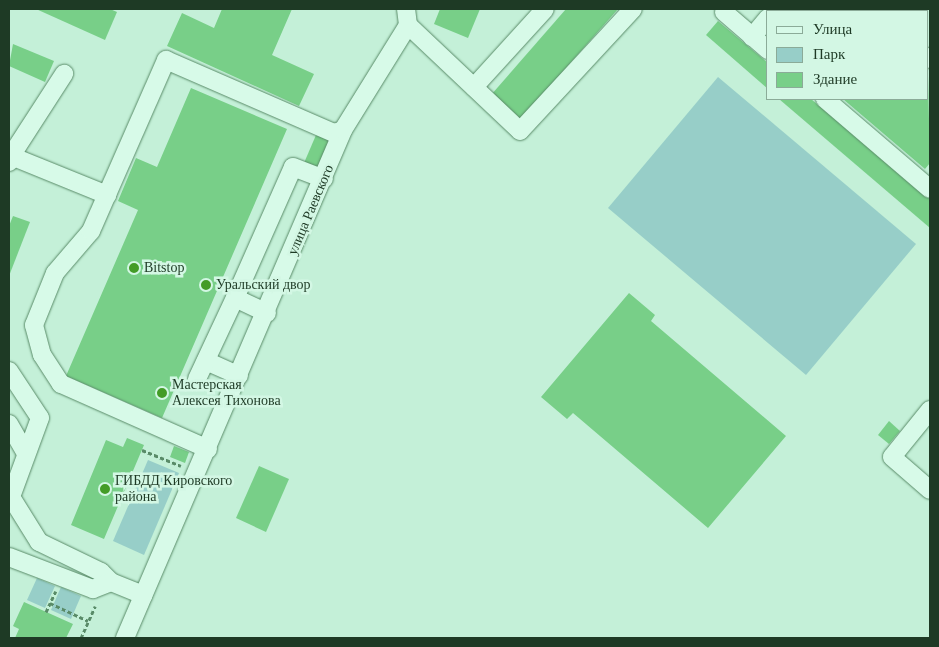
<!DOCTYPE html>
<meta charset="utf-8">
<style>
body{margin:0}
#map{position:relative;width:939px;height:647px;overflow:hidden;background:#c4f0d8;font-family:"Times New Roman",serif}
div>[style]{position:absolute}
.green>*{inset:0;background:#97cec8}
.building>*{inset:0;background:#78cf88}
.path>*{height:3px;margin-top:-1.5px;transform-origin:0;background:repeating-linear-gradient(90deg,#598b68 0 4px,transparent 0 6.5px)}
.roads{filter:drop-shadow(0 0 1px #598b68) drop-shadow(0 0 1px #598b68)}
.minor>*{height:18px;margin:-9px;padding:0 9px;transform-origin:9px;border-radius:9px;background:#d7fae8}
.dots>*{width:14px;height:14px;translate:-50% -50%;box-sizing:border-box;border:2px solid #d3f7e4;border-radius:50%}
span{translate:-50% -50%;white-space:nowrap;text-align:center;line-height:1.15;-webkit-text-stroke:5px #d3f7e4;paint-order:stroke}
.street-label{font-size:14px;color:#1e3a25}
.poi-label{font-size:14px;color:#1e3a25}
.left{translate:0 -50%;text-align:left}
.frame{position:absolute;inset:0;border:10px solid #1e3a25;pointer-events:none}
.legend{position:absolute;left:766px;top:10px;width:162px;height:90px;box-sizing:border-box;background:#d3f7e4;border:1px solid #8bab98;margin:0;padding:6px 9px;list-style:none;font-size:15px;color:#1e3a25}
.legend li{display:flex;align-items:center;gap:10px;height:25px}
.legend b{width:25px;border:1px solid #8bab98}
</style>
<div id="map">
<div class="green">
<i style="clip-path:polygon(718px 77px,916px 244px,806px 375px,608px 208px)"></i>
<i style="clip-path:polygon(148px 460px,179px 473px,144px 555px,113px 541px)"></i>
<i style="clip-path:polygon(37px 578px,55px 586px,45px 608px,27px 600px)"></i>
<i style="clip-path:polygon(61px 587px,81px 596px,71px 619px,51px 610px)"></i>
</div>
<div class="building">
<i style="clip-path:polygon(36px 9px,110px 9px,117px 12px,105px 40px)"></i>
<i style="clip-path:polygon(222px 9px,292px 9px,272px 55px,314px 74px,299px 106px,167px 46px,182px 13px,214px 28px)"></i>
<i style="clip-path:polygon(440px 9px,480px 9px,468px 38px,434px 24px)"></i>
<i style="clip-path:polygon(566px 9px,618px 9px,520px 120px,491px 95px)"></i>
<i style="clip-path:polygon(789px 9px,851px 9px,854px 11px,786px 11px)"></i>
<i style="clip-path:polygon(718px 21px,768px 63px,768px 89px,706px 35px)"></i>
<i style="clip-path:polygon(13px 44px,54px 61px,45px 82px,9px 66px)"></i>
<i style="clip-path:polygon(928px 75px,930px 163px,925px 169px,843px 99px,928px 99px)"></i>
<i style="clip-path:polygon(191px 88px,287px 129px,162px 418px,66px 376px,138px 210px,118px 201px,136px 158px,157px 167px)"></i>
<i style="clip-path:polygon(779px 99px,811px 99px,930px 198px,930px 228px)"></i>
<i style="clip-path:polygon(316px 135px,330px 141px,318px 169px,304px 163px)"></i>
<i style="clip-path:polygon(13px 216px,30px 222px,9px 276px,9px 226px)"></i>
<i style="clip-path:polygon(629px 293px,655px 315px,651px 321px,786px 436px,708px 528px,573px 413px,567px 419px,541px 397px)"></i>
<i style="clip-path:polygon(889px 421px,900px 431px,889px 444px,878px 435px)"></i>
<i style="clip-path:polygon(127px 438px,144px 445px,104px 539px,71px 525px,106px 440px,123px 447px)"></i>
<i style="clip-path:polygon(174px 446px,189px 452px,185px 463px,170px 457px)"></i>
<i style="clip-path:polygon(259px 466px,289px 479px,266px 532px,236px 518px)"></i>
<i style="clip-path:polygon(24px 602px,73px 624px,66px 638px,15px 638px,19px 629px,13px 626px)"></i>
</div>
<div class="path">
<i style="left:142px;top:450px;width:42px;rotate:22.3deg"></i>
<i style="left:50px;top:603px;width:42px;rotate:25.3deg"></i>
<i style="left:46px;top:612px;width:23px;rotate:-65deg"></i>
<i style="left:81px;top:638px;width:35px;rotate:-66deg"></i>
</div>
<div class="roads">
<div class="minor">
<i style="left:871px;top:9px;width:4px;rotate:34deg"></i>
<i style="left:913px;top:11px;width:3px;rotate:-45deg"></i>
<i style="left:724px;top:12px;width:58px;rotate:40.8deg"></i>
<i style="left:408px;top:25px;width:154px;rotate:43.4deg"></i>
<i style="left:520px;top:131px;width:166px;rotate:-47.2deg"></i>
<i style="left:752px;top:37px;width:25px;rotate:-50deg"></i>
<i style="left:928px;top:57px;width:3px;rotate:45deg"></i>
<i style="left:474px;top:87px;width:105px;rotate:-47.7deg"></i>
<i style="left:825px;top:99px;width:138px;rotate:40.6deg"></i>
<i style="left:11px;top:156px;width:98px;rotate:-57.1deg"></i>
<i style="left:9px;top:162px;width:6px;rotate:-72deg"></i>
<i style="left:11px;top:156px;width:104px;rotate:22.1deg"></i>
<i style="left:267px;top:313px;width:35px;rotate:-155deg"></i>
<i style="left:235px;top:298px;width:143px;rotate:-66.1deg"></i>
<i style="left:293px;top:167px;width:33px;rotate:21deg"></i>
<i style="left:206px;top:361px;width:36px;rotate:24deg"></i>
<i style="left:9px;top:371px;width:56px;rotate:56.6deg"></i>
<i style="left:40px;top:418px;width:84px;rotate:110.2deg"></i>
<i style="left:11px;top:497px;width:53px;rotate:58.1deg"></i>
<i style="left:39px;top:542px;width:69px;rotate:25.8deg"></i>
<i style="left:101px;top:572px;width:14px;rotate:45deg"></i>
<i style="left:197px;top:379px;width:89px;rotate:-64.9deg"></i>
<i style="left:930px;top:410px;width:60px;rotate:129deg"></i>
<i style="left:892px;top:457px;width:50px;rotate:41deg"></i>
<i style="left:9px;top:424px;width:34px;rotate:60deg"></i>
<i style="left:208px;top:449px;width:161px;rotate:-156.1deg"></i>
<i style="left:61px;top:384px;width:35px;rotate:-123deg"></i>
<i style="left:42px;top:355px;width:31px;rotate:-105deg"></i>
<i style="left:34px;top:325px;width:56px;rotate:-68deg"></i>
<i style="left:55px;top:273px;width:55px;rotate:-49.4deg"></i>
<i style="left:91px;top:231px;width:187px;rotate:-66.3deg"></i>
<i style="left:166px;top:60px;width:183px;rotate:23.5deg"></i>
<i style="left:334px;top:133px;width:9px;rotate:-18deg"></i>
<i style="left:9px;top:557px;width:90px;rotate:20.9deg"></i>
<i style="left:93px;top:589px;width:19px;rotate:-21deg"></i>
<i style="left:111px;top:582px;width:35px;rotate:22deg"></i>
<i style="left:125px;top:638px;width:553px;rotate:-66.77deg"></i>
<i style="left:343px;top:130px;width:123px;rotate:-58.2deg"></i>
<i style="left:408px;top:25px;width:16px;rotate:-97deg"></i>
</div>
</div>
<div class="dots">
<i style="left:134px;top:268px;background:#439c27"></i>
<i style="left:206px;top:285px;background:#439c27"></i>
<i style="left:162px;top:393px;background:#439c27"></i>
<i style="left:105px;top:489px;background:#439c27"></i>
</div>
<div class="street-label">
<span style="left:311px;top:210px;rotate:-67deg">улица Раевского</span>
</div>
<div class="poi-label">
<span class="left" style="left:144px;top:268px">Bitstop</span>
<span class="left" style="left:216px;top:285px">Уральский двор</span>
<span class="left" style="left:172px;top:393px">Мастерская<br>Алексея Тихонова</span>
<span class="left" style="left:115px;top:489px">ГИБДД Кировского<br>района</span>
</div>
<div class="frame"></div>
<ul class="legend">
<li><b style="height:6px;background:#d7fae8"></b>Улица</li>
<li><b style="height:14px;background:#97cec8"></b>Парк</li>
<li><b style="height:14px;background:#78cf88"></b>Здание</li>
</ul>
</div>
